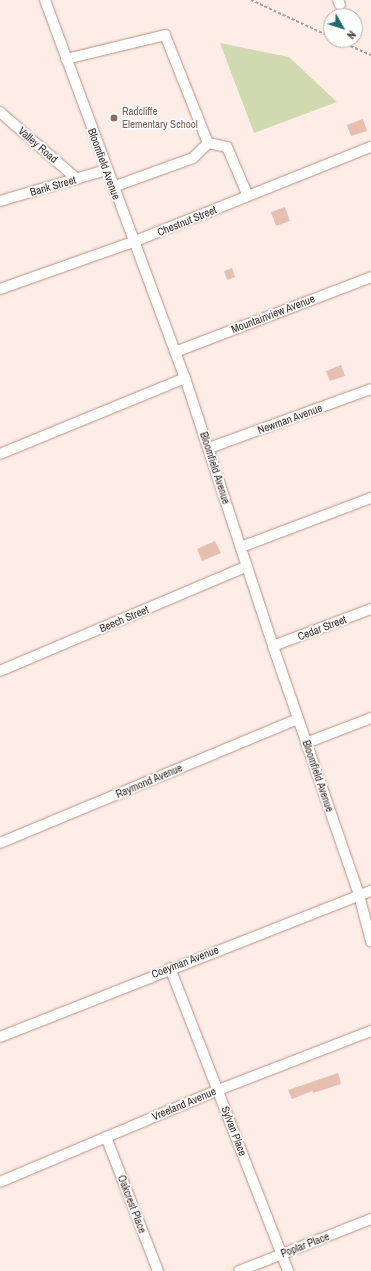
<!DOCTYPE html>
<style>
body{margin:0}
#map{position:relative;width:371px;height:1271px;overflow:hidden;background:#fdede6;font-family:"Archivo Narrow",sans-serif}
div>[style]{position:absolute}
.green>*{inset:0;background:#d1d9b1}
.building>*{inset:0;background:#e6bfb0}
.path>*{height:1.5px;margin-top:-0.75px;transform-origin:0;background:repeating-linear-gradient(90deg,#ad9d97 0 3px,transparent 0 5px)}
.roads{filter:drop-shadow(0 0 1px #b69183) drop-shadow(0 0 1px #b69183)}
.minor>*{height:10px;margin:-5px;padding:0 5px;transform-origin:5px;border-radius:5px;background:#fff}
.dots>*{width:11px;height:11px;translate:-50% -50%;box-sizing:border-box;border:2px solid #fefefe;border-radius:50%}
span{translate:-50% -50%;white-space:nowrap;text-align:center;line-height:1.15;-webkit-text-stroke:3.5px #fefefe;paint-order:stroke}
.education-label{font-size:11px;color:#785e54}
.left{translate:0 -50%;text-align:left}
.street-label{font-size:11px;color:#3b2c26}
.north{position:absolute;left:323px;top:8px;width:40px;height:40px;box-sizing:border-box;background:#fefefe;border:1px solid #b0aaa8;border-radius:50%;rotate:129deg;font-size:11px;font-weight:700;line-height:16px;text-align:center;color:#3b2c26}
.north::after{content:'';display:block;margin:auto;width:14px;height:18px;background:#1e6a68;clip-path:polygon(50% 0,100% 100%,50% 72%,0 100%)}
</style>
<div id="map">
<div class="green">
<i style="clip-path:polygon(220px 43px,289px 57px,337px 102px,254px 133px)"></i>
</div>
<div class="building">
<i style="clip-path:polygon(363px 119px,367px 131px,351px 136px,347px 125px)"></i>
<i style="clip-path:polygon(285px 207px,290px 221px,276px 226px,271px 212px)"></i>
<i style="clip-path:polygon(232px 268px,235px 277px,227px 280px,224px 271px)"></i>
<i style="clip-path:polygon(341px 365px,345px 376px,330px 381px,326px 371px)"></i>
<i style="clip-path:polygon(215px 541px,221px 553px,202px 561px,197px 549px)"></i>
<i style="clip-path:polygon(338px 1073px,341px 1084px,313px 1093px,312px 1091px,292px 1099px,288px 1090px)"></i>
</div>
<div class="path">
<i style="left:251px;top:0;width:88px;rotate:24.8deg"></i>
<i style="left:337px;top:40px;width:37px;rotate:24deg"></i>
</div>
<div class="roads">
<div class="minor">
<i style="left:45px;top:0;width:403px;rotate:69.7deg"></i>
<i style="left:185px;top:378px;width:282px;rotate:71.8deg"></i>
<i style="left:273px;top:646px;width:263px;rotate:70.9deg"></i>
<i style="left:359px;top:895px;width:48px;rotate:75.4deg"></i>
<i style="left:338px;top:0;width:5px;rotate:68deg"></i>
<i style="left:66px;top:59px;width:102px;rotate:-13.6deg"></i>
<i style="left:165px;top:35px;width:116px;rotate:68.3deg"></i>
<i style="left:208px;top:143px;width:19px;rotate:12deg"></i>
<i style="left:227px;top:147px;width:53px;rotate:66.8deg"></i>
<i style="left:0;top:112px;width:102px;rotate:41deg"></i>
<i style="left:113px;top:187px;width:85px;rotate:-19.9deg"></i>
<i style="left:193px;top:158px;width:21px;rotate:-45deg"></i>
<i style="left:0;top:201px;width:110px;rotate:-16.3deg"></i>
<i style="left:0;top:289px;width:141px;rotate:-19.5deg"></i>
<i style="left:133px;top:242px;width:256px;rotate:-21.8deg"></i>
<i style="left:175px;top:352px;width:210px;rotate:-20.9deg"></i>
<i style="left:209px;top:448px;width:172px;rotate:-20deg"></i>
<i style="left:0;top:454px;width:200px;rotate:-22.3deg"></i>
<i style="left:241px;top:547px;width:139px;rotate:-20.7deg"></i>
<i style="left:273px;top:646px;width:105px;rotate:-20.7deg"></i>
<i style="left:0;top:671px;width:268px;rotate:-23deg"></i>
<i style="left:306px;top:743px;width:70px;rotate:-21deg"></i>
<i style="left:0;top:843px;width:323px;rotate:-22.6deg"></i>
<i style="left:170px;top:968px;width:325px;rotate:68.7deg"></i>
<i style="left:0;top:1037px;width:399px;rotate:-21.5deg"></i>
<i style="left:106px;top:1137px;width:144px;rotate:68.8deg"></i>
<i style="left:0;top:1182px;width:237px;rotate:-22.9deg"></i>
<i style="left:218px;top:1090px;width:164px;rotate:-21.1deg"></i>
<i style="left:239px;top:1271px;width:142px;rotate:-21.5deg"></i>
</div>
</div>
<div class="dots">
<i style="left:114px;top:118px;background:#8d6e63"></i>
</div>
<div class="education-label">
<span class="left" style="left:122px;top:118px">Radcliffe<br>Elementary School</span>
</div>
<div class="street-label">
<span style="left:38px;top:145px;rotate:41deg">Valley Road</span>
<span style="left:104px;top:164px;rotate:70deg">Bloomfield Avenue</span>
<span style="left:53px;top:186px;rotate:-16deg">Bank Street</span>
<span style="left:187px;top:221px;rotate:-22deg">Chestnut Street</span>
<span style="left:273px;top:314px;rotate:-21deg">Mountainview Avenue</span>
<span style="left:290px;top:419px;rotate:-20deg">Newman Avenue</span>
<span style="left:215px;top:468px;rotate:72deg">Bloomfield Avenue</span>
<span style="left:124px;top:619px;rotate:-23deg">Beech Street</span>
<span style="left:322px;top:628px;rotate:-21deg">Cedar Street</span>
<span style="left:318px;top:776px;rotate:71deg">Bloomfield Avenue</span>
<span style="left:149px;top:781px;rotate:-23deg">Raymond Avenue</span>
<span style="left:185px;top:962px;rotate:-21deg">Coeyman Avenue</span>
<span style="left:184px;top:1104px;rotate:-23deg">Vreeland Avenue</span>
<span style="left:234px;top:1131px;rotate:69deg">Sylvan Place</span>
<span style="left:132px;top:1204px;rotate:69deg">Oakcrest Place</span>
<span style="left:305px;top:1245px;rotate:-21deg">Poplar Place</span>
</div>
<div class="north">N</div>
</div>
